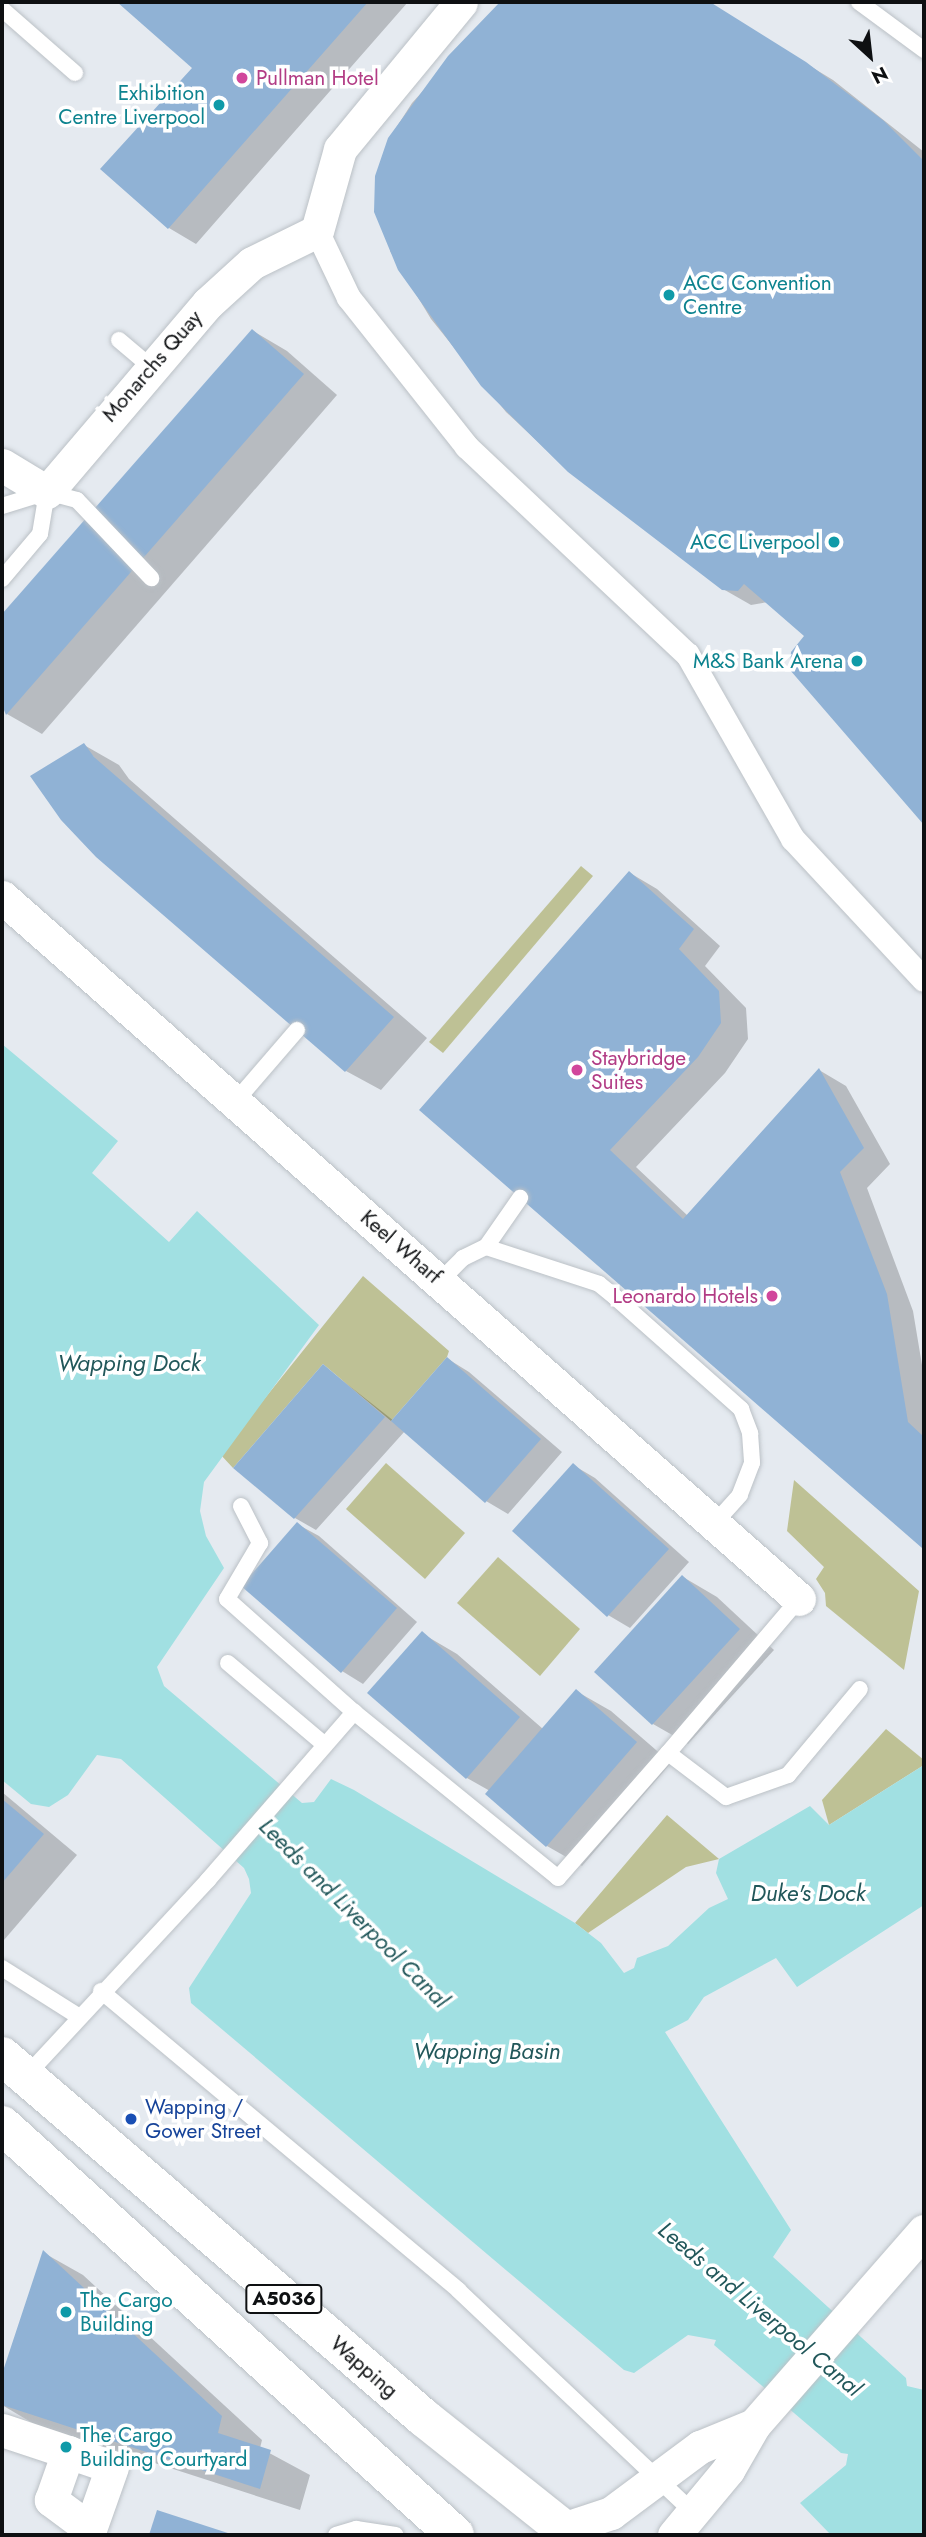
<!DOCTYPE html>
<style>
body{margin:0}
#map{position:relative;width:926px;height:2537px;overflow:hidden;background:#e5eaf0;font-family:Jost,sans-serif}
div>[style]{position:absolute}
.green>*{inset:0;background:#bec195}
.water>*{inset:0;background:#a1e0e2}
.shadow>*{inset:0;background:#0003}
.building>*{inset:0;background:#90b2d5}
.roads{filter:drop-shadow(0 0 2px #bbc1c6) drop-shadow(0 0 2px #bbc1c6)}
.service>*{height:16px;margin:-8px;padding:0 8px;transform-origin:8px;border-radius:8px;background:#fff}
.pedestrian>*{height:24px;margin:-12px;padding:0 12px;transform-origin:12px;border-radius:12px;background:#fff}
.minor>*{height:33px;margin:-16.5px;padding:0 16.5px;transform-origin:16.5px;border-radius:16.5px;background:#fff}
.trunk>*{height:38px;margin:-19px;padding:0 19px;transform-origin:19px;border-radius:19px;background:#fff}
.dots>*{width:19px;height:19px;translate:-50% -50%;box-sizing:border-box;border:4px solid #fff;border-radius:50%}
span{translate:-50% -50%;white-space:nowrap;text-align:center;line-height:1.15;-webkit-text-stroke:7px #fff;paint-order:stroke}
.shield-label span{padding:2px 5px;background:#fff;border:2px solid;border-radius:5px;-webkit-text-stroke-width:0}
.shield-label{font-size:19px;color:#0e1012;font-weight:700}
.hotel-label{font-size:21px;color:#b23c85}
.left{translate:0 -50%;text-align:left}
.right{translate:-100% -50%;text-align:right}
.culture-label{font-size:21px;color:#0d838f}
.street-label{font-size:21px;color:#0e1012}
.transit-label{font-size:21px;color:#164399}
.water-label{font-size:23px;color:#21575a;font-style:italic}
.frame{position:absolute;inset:0;border:4px solid #0e1012;pointer-events:none}
.north{position:absolute;left:835px;top:21px;width:70px;height:70px;-webkit-text-stroke:5px #fff;paint-order:stroke;rotate:153deg;font-size:19px;font-weight:700;line-height:28px;text-align:center;color:#0e1012}
.north::after{content:'';display:block;margin:auto;width:24px;height:32px;background:#0e1012;clip-path:polygon(50% 0,100% 100%,50% 72%,0 100%)}
</style>
<div id="map">
<div class="green">
<i style="clip-path:polygon(581px 866px,593px 876px,443px 1053px,429px 1042px)"></i>
<i style="clip-path:polygon(363px 1276px,449px 1351px,447px 1357px,391px 1421px,323px 1364px,233px 1468px,220px 1454px)"></i>
<i style="clip-path:polygon(386px 1463px,465px 1533px,425px 1579px,346px 1509px)"></i>
<i style="clip-path:polygon(794px 1480px,919px 1591px,904px 1670px,826px 1606px,825px 1593px,816px 1579px,824px 1567px,787px 1531px)"></i>
<i style="clip-path:polygon(498px 1557px,580px 1629px,540px 1676px,457px 1603px)"></i>
<i style="clip-path:polygon(886px 1729px,924px 1760px,924px 1765px,829px 1825px,822px 1800px)"></i>
<i style="clip-path:polygon(667px 1815px,719px 1859px,686px 1867px,588px 1933px,575px 1923px)"></i>
</div>
<div class="water">
<i style="clip-path:polygon(2px 1044px,118px 1141px,92px 1173px,169px 1242px,197px 1211px,319px 1325px,204px 1482px,200px 1511px,206px 1536px,224px 1568px,157px 1667px,164px 1686px,302px 1803px,314px 1802px,331px 1779px,354px 1790px,575px 1923px,601px 1943px,624px 1973px,634px 1968px,637px 1958px,668px 1946px,709px 1908px,728px 1899px,716px 1873px,719px 1859px,810px 1806px,829px 1825px,924px 1765px,924px 1905px,797px 1987px,776px 1958px,704px 1997px,688px 2020px,665px 2032px,791px 2230px,773px 2257px,906px 2378px,907px 2386px,924px 2390px,924px 2535px,831px 2535px,800px 2503px,846px 2465px,848px 2454px,841px 2453px,714px 2345px,716px 2340px,688px 2335px,634px 2373px,624px 2370px,191px 2003px,189px 1988px,251px 1893px,249px 1879px,244px 1868px,121px 1759px,97px 1755px,68px 1795px,49px 1807px,31px 1804px,2px 1780px)"></i>
</div>
<div class="shadow">
<i style="clip-path:polygon(120px 2px,408px 2px,196px 244px,169px 228px,103px 169px,195px 68px)"></i>
<i style="clip-path:polygon(504px 2px,705px 2px,833px 80px,924px 152px,924px 823px,792px 669px,807px 636px,768px 602px,751px 605px,723px 589px,569px 471px,506px 412px,431px 319px,390px 251px,389px 139px,412px 103px)"></i>
<i style="clip-path:polygon(253px 331px,287px 351px,337px 395px,42px 734px,7px 714px,2px 701px,2px 616px)"></i>
<i style="clip-path:polygon(84px 745px,119px 765px,129px 779px,427px 1038px,381px 1090px,346px 1071px)"></i>
<i style="clip-path:polygon(630px 873px,657px 889px,720px 946px,705px 966px,746px 1008px,748px 1039px,725px 1073px,636px 1167px,688px 1216px,819px 1070px,846px 1086px,890px 1164px,867px 1188px,913px 1311px,924px 1377px,924px 1547px,422px 1110px)"></i>
<i style="clip-path:polygon(448px 1359px,469px 1372px,562px 1452px,508px 1514px,486px 1501px,405px 1431px,316px 1530px,295px 1518px,324px 1366px,394px 1421px)"></i>
<i style="clip-path:polygon(573px 1465px,595px 1478px,689px 1562px,630px 1628px,608px 1615px,514px 1531px)"></i>
<i style="clip-path:polygon(297px 1524px,319px 1536px,417px 1622px,363px 1684px,342px 1671px)"></i>
<i style="clip-path:polygon(683px 1577px,717px 1597px,774px 1650px,688px 1744px,653px 1724px)"></i>
<i style="clip-path:polygon(423px 1634px,457px 1654px,543px 1729px,576px 1691px,611px 1711px,671px 1763px,582px 1866px,547px 1846px,487px 1794px,490px 1791px,467px 1778px)"></i>
<i style="clip-path:polygon(2px 1792px,77px 1855px,4px 1940px,2px 1939px)"></i>
<i style="clip-path:polygon(44px 2253px,83px 2275px,262px 2440px,260px 2448px,310px 2475px,300px 2510px,34px 2424px,2px 2405px,2px 2379px)"></i>
</div>
<div class="building">
<i style="clip-path:polygon(117px 2px,368px 2px,168px 229px,100px 169px,192px 68px)"></i>
<i style="clip-path:polygon(500px 2px,710px 2px,806px 62px,884px 121px,924px 161px,924px 825px,790px 670px,791px 652px,804px 636px,744px 584px,738px 591px,722px 590px,568px 472px,481px 386px,398px 270px,374px 212px,375px 176px,388px 138px,448px 56px)"></i>
<i style="clip-path:polygon(252px 329px,304px 374px,6px 715px,2px 705px,2px 614px)"></i>
<i style="clip-path:polygon(84px 743px,94px 757px,394px 1017px,345px 1072px,96px 857px,61px 820px,30px 776px)"></i>
<i style="clip-path:polygon(629px 871px,694px 929px,679px 949px,719px 991px,721px 1023px,698px 1057px,610px 1150px,683px 1219px,819px 1068px,864px 1148px,840px 1172px,887px 1294px,908px 1422px,924px 1437px,922px 1548px,419px 1110px)"></i>
<i style="clip-path:polygon(447px 1357px,541px 1439px,485px 1503px,391px 1421px)"></i>
<i style="clip-path:polygon(323px 1364px,385px 1417px,294px 1519px,233px 1468px)"></i>
<i style="clip-path:polygon(573px 1463px,669px 1549px,607px 1617px,512px 1531px)"></i>
<i style="clip-path:polygon(297px 1522px,397px 1608px,341px 1673px,241px 1586px)"></i>
<i style="clip-path:polygon(682px 1575px,740px 1629px,652px 1725px,594px 1672px)"></i>
<i style="clip-path:polygon(422px 1631px,520px 1717px,466px 1779px,367px 1693px)"></i>
<i style="clip-path:polygon(576px 1689px,637px 1742px,546px 1847px,485px 1794px)"></i>
<i style="clip-path:polygon(2px 1799px,44px 1834px,2px 1883px)"></i>
<i style="clip-path:polygon(43px 2250px,222px 2416px,218px 2433px,271px 2450px,260px 2489px,2px 2405px,2px 2374px)"></i>
<i style="clip-path:polygon(157px 2510px,234px 2535px,149px 2535px)"></i>
</div>
<div class="roads">
<div class="service">
<i style="left:859px;top:2px;width:81px;rotate:36.4deg"></i>
<i style="left:2px;top:9px;width:97px;rotate:41.2deg"></i>
<i style="left:119px;top:340px;width:42px;rotate:40.2deg"></i>
<i style="left:2px;top:506px;width:47px;rotate:-17.3deg"></i>
<i style="left:47px;top:492px;width:31px;rotate:15deg"></i>
<i style="left:77px;top:500px;width:108px;rotate:46.5deg"></i>
<i style="left:2px;top:579px;width:59px;rotate:-49.8deg"></i>
<i style="left:40px;top:534px;width:43px;rotate:-80.5deg"></i>
<i style="left:235px;top:1102px;width:95px;rotate:-49.3deg"></i>
<i style="left:486px;top:1247px;width:60px;rotate:-55.2deg"></i>
<i style="left:440px;top:1281px;width:33px;rotate:-45deg"></i>
<i style="left:463px;top:1258px;width:25px;rotate:-26deg"></i>
<i style="left:486px;top:1247px;width:119px;rotate:18.1deg"></i>
<i style="left:599px;top:1284px;width:21px;rotate:39deg"></i>
<i style="left:615px;top:1297px;width:169px;rotate:41.6deg"></i>
<i style="left:741px;top:1409px;width:26px;rotate:69deg"></i>
<i style="left:750px;top:1433px;width:30px;rotate:86deg"></i>
<i style="left:752px;top:1463px;width:34px;rotate:111deg"></i>
<i style="left:740px;top:1495px;width:36px;rotate:132deg"></i>
<i style="left:241px;top:1506px;width:42px;rotate:62.8deg"></i>
<i style="left:260px;top:1543px;width:65px;rotate:120.5deg"></i>
<i style="left:227px;top:1599px;width:170px;rotate:41.7deg"></i>
<i style="left:354px;top:1712px;width:263px;rotate:39.1deg"></i>
<i style="left:558px;top:1878px;width:167px;rotate:-48.7deg"></i>
<i style="left:668px;top:1753px;width:73px;rotate:37.2deg"></i>
<i style="left:726px;top:1797px;width:66px;rotate:-19.5deg"></i>
<i style="left:788px;top:1775px;width:112px;rotate:-50.1deg"></i>
<i style="left:228px;top:1663px;width:126px;rotate:40.2deg"></i>
<i style="left:668px;top:1753px;width:202px;rotate:-49.6deg"></i>
<i style="left:2px;top:1968px;width:90px;rotate:32.3deg"></i>
<i style="left:101px;top:1991px;width:466px;rotate:39.9deg"></i>
<i style="left:458px;top:2290px;width:320px;rotate:43.4deg"></i>
<i style="left:25px;top:2077px;width:269px;rotate:-47.1deg"></i>
<i style="left:208px;top:1880px;width:223px;rotate:-49deg"></i>
<i style="left:336px;top:2535px;width:21px;rotate:-17deg"></i>
<i style="left:356px;top:2529px;width:40px;rotate:8.5deg"></i>
</div>
<div class="pedestrian">
<i style="left:317px;top:231px;width:74px;rotate:64.5deg"></i>
<i style="left:349px;top:298px;width:190px;rotate:51.6deg"></i>
<i style="left:467px;top:447px;width:303px;rotate:43.3deg"></i>
<i style="left:688px;top:655px;width:212px;rotate:60.3deg"></i>
<i style="left:793px;top:839px;width:192px;rotate:47.1deg"></i>
</div>
<div class="minor">
<i style="left:2px;top:465px;width:52px;rotate:31deg"></i>
<i style="left:47px;top:492px;width:248px;rotate:-49.6deg"></i>
<i style="left:208px;top:303px;width:59px;rotate:-42.3deg"></i>
<i style="left:252px;top:263px;width:72px;rotate:-26.2deg"></i>
<i style="left:317px;top:231px;width:85px;rotate:-74.3deg"></i>
<i style="left:340px;top:149px;width:190px;rotate:-50.5deg"></i>
<i style="left:2px;top:897px;width:1062px;rotate:41.37deg"></i>
<i style="left:2px;top:2430px;width:70px;rotate:18.4deg"></i>
<i style="left:68px;top:2452px;width:46px;rotate:18.8deg"></i>
<i style="left:112px;top:2467px;width:66px;rotate:109.5deg"></i>
<i style="left:90px;top:2529px;width:49px;rotate:-143.4deg"></i>
<i style="left:51px;top:2500px;width:51px;rotate:-70.5deg"></i>
<i style="left:563px;top:2529px;width:51px;rotate:-18.4deg"></i>
<i style="left:611px;top:2513px;width:111px;rotate:-36.6deg"></i>
<i style="left:700px;top:2447px;width:58px;rotate:-22.2deg"></i>
<i style="left:674px;top:2535px;width:85px;rotate:-50.3deg"></i>
<i style="left:728px;top:2470px;width:52px;rotate:-60deg"></i>
<i style="left:754px;top:2425px;width:258px;rotate:-48.8deg"></i>
</div>
<div class="trunk">
<i style="left:2px;top:2056px;width:556px;rotate:40.62deg"></i>
<i style="left:424px;top:2418px;width:188px;rotate:38.5deg"></i>
<i style="left:2px;top:2125px;width:611px;rotate:42.15deg"></i>
</div>
</div>
<div class="dots">
<i style="left:242px;top:78px;background:#d1479c"></i>
<i style="left:219px;top:105px;background:#0f9aa8"></i>
<i style="left:669px;top:295px;background:#0f9aa8"></i>
<i style="left:834px;top:542px;background:#0f9aa8"></i>
<i style="left:857px;top:661px;background:#0f9aa8"></i>
<i style="left:577px;top:1070px;background:#d1479c"></i>
<i style="left:772px;top:1296px;background:#d1479c"></i>
<i style="left:131px;top:2119px;background:#1a4fb4"></i>
<i style="left:66px;top:2312px;background:#0f9aa8"></i>
<i style="left:66px;top:2447px;background:#0f9aa8"></i>
</div>
<div class="shield-label">
<span style="left:284px;top:2299px">A5036</span>
</div>
<div class="hotel-label">
<span class="left" style="left:256px;top:78px">Pullman Hotel</span>
<span class="left" style="left:591px;top:1070px">Staybridge<br>Suites</span>
<span class="right" style="left:758px;top:1296px">Leonardo Hotels</span>
</div>
<div class="culture-label">
<span class="right" style="left:205px;top:105px">Exhibition<br>Centre Liverpool</span>
<span class="left" style="left:683px;top:295px">ACC Convention<br>Centre</span>
<span class="right" style="left:820px;top:542px">ACC Liverpool</span>
<span class="right" style="left:843px;top:661px">M&amp;S Bank Arena</span>
<span class="left" style="left:80px;top:2312px">The Cargo<br>Building</span>
<span class="left" style="left:80px;top:2447px">The Cargo<br>Building Courtyard</span>
</div>
<div class="street-label">
<span style="left:152px;top:366px;rotate:-49deg">Monarchs Quay</span>
<span style="left:401px;top:1247px;rotate:41deg">Keel Wharf</span>
<span style="left:364px;top:2367px;rotate:41deg">Wapping</span>
</div>
<div class="transit-label">
<span class="left" style="left:145px;top:2119px">Wapping /<br>Gower Street</span>
</div>
<div class="water-label">
<span style="left:129px;top:1363px">Wapping Dock</span>
<span style="left:808px;top:1893px">Duke's Dock</span>
<span style="left:354px;top:1913px;rotate:45deg">Leeds and Liverpool Canal</span>
<span style="left:487px;top:2051px">Wapping Basin</span>
<span style="left:760px;top:2309px;rotate:40deg">Leeds and Liverpool Canal</span>
</div>
<div class="frame"></div>
<div class="north">N</div>
</div>
